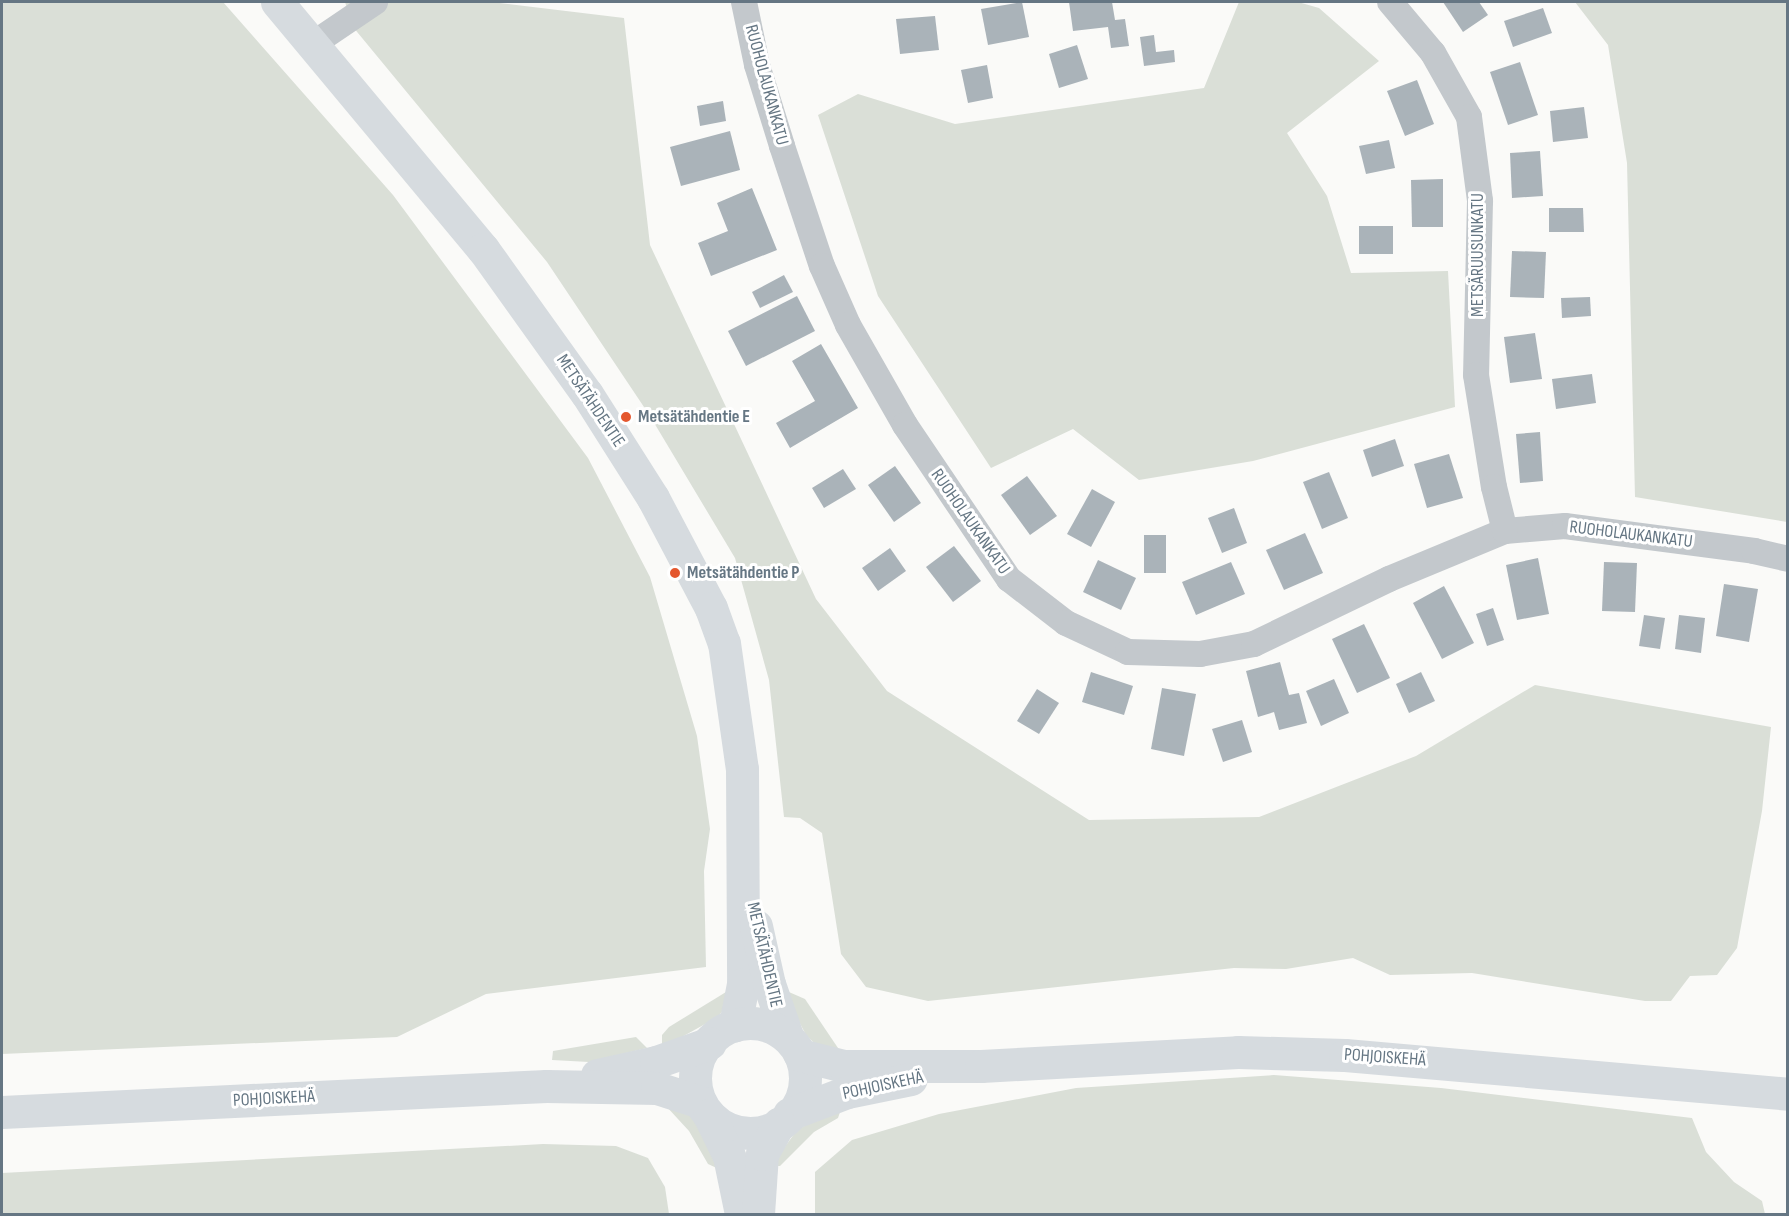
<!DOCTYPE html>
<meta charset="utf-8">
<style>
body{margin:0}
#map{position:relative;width:1789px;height:1216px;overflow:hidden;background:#fafaf8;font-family:"Sofia Sans Condensed",sans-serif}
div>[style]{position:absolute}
.green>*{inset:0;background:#dadfd7}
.building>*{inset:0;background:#aab3b9}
.street>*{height:26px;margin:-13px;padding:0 13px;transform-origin:13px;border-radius:13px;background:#c3c8cc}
.secondary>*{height:33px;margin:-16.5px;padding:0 16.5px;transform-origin:16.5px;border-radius:16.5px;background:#d6dbdf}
.secondary>.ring{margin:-16.5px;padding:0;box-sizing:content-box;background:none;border:33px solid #d6dbdf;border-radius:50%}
.dots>*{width:16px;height:16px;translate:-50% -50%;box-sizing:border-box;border:3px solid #fff;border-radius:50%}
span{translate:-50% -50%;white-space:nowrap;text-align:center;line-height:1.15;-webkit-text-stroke:6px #fff;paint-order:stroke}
.street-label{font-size:18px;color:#657683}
.poi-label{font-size:18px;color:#657683;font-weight:700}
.left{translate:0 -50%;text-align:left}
.frame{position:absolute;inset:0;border:3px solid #657683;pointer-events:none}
</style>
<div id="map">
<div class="green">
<i style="clip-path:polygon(2px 2px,223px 2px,393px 195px,588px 458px,650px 577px,697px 736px,710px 829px,704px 871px,706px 967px,486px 994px,397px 1037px,2px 1054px)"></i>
<i style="clip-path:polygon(345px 2px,491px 2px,624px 18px,650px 245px,816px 599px,887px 691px,1089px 820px,1259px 817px,1416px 756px,1535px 685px,1771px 727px,1762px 811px,1737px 948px,1717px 975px,1690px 976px,1671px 1001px,1645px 1001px,1472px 973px,1390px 975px,1353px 958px,1286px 969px,1234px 968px,928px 1001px,866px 987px,841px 954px,822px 833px,800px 818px,784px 817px,769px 680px,735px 558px,650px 416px,547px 262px,353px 27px)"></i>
<i style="clip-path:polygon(1239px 2px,1298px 2px,1319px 8px,1379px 61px,1287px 133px,1327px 196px,1351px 273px,1448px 271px,1455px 407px,1253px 461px,1139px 480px,1073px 429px,991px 468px,878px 296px,818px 115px,858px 94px,955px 124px,1204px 88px)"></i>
<i style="clip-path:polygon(1575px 2px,1787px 2px,1787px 522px,1635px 497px,1627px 163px,1608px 45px)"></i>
<i style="clip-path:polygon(782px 989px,805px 999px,838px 1048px,819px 1048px,806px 1035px)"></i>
<i style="clip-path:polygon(726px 992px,724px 1010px,716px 1018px,662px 1048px,662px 1035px,669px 1027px)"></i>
<i style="clip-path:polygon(636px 1037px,647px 1048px,589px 1062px,552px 1060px,553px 1051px)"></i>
<i style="clip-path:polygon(1274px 1075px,1441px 1088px,1692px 1118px,1706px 1152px,1734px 1182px,1762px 1201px,1765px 1214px,815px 1214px,815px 1172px,852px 1140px,939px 1114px,1076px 1088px)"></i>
<i style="clip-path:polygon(666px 1106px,688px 1112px,710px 1144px,721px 1170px,708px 1164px,689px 1131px)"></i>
<i style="clip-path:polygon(842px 1106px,838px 1118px,814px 1132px,780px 1166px,771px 1166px,797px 1130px)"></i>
<i style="clip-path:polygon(543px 1144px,616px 1146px,648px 1158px,665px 1187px,669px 1214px,2px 1214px,2px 1173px)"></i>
</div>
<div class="building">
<i style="clip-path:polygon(1022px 2px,1029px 37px,988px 45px,981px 9px)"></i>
<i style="clip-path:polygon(1069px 2px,1112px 2px,1115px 20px,1125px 19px,1129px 46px,1111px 48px,1108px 27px,1073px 31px)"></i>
<i style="clip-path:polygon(1443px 2px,1479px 2px,1488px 15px,1463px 32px)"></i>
<i style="clip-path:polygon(1543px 8px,1552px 33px,1513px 47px,1504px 21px)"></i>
<i style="clip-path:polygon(935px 16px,939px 50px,900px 54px,896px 19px)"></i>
<i style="clip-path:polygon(1154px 35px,1156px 52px,1174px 50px,1175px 62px,1144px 66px,1140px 37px)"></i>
<i style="clip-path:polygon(1077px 45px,1088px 79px,1059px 88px,1049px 54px)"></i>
<i style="clip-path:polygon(1520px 62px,1538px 115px,1508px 125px,1490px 72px)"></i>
<i style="clip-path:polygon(987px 65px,993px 98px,968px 103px,961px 70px)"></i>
<i style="clip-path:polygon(1417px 80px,1434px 124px,1405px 136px,1387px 91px)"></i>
<i style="clip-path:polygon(723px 101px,726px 121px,700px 126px,697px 106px)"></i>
<i style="clip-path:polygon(1584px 107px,1588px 138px,1553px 142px,1550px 111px)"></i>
<i style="clip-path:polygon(730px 131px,740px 170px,681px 186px,670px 147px)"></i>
<i style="clip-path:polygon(1389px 140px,1395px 168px,1366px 174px,1359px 146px)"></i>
<i style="clip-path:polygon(1540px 151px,1543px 196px,1512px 198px,1510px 153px)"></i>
<i style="clip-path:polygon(1443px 179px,1443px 227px,1412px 227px,1411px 180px)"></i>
<i style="clip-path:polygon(752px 188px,777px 250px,711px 276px,698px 243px,728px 231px,717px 203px)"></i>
<i style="clip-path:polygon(1549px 208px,1583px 208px,1584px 232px,1549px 232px)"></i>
<i style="clip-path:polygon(1359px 226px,1393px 226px,1393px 254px,1359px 254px)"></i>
<i style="clip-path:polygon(1512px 251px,1546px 252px,1544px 298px,1510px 297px)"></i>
<i style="clip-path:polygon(784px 275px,793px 292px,760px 308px,752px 292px)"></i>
<i style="clip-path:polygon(797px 296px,815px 331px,746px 366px,728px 331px)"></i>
<i style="clip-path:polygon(1590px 297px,1591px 316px,1562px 318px,1561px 298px)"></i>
<i style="clip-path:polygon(1535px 333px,1542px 379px,1510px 383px,1504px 337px)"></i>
<i style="clip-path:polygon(821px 344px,858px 408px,790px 448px,776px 423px,815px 401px,792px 361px)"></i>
<i style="clip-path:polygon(1592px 374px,1596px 403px,1556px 409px,1552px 379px)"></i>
<i style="clip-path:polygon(1540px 432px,1543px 481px,1520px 483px,1516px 434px)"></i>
<i style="clip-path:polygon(1395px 439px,1404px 466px,1372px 477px,1363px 450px)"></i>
<i style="clip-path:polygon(1449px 454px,1463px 498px,1427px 508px,1414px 464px)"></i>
<i style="clip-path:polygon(895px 466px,921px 503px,894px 522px,868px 485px)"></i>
<i style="clip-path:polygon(843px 469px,856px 489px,824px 508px,812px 488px)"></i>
<i style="clip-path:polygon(1329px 472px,1348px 518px,1322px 529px,1303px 482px)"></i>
<i style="clip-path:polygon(1027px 476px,1057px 516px,1030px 535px,1001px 495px)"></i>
<i style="clip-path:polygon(1092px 489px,1115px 502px,1091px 547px,1067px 534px)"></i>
<i style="clip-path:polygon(1234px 508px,1247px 543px,1222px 553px,1208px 518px)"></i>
<i style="clip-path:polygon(1305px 533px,1323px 573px,1284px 590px,1266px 550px)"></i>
<i style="clip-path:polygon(1144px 535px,1166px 535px,1166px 573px,1144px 573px)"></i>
<i style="clip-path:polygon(954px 546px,981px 581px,953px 602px,926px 567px)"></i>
<i style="clip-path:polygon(890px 548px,906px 571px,878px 591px,862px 568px)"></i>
<i style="clip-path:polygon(1538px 558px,1549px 614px,1517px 620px,1506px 565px)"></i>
<i style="clip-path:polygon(1098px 560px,1136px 578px,1121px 610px,1083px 592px)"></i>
<i style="clip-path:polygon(1231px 562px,1245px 594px,1196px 615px,1182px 582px)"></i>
<i style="clip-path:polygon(1604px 562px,1637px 563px,1635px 612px,1602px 611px)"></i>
<i style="clip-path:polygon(1724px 584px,1758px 589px,1749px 642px,1716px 636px)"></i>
<i style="clip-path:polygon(1444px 586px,1474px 643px,1442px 659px,1413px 603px)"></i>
<i style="clip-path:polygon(1493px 608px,1504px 640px,1487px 646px,1476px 614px)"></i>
<i style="clip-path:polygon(1644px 615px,1665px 618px,1660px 649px,1639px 646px)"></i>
<i style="clip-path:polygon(1679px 615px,1705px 618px,1701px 653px,1675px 649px)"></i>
<i style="clip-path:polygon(1364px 624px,1390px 678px,1357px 693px,1332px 639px)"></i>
<i style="clip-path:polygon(1280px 662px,1289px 695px,1299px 693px,1307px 723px,1279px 730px,1274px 712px,1258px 717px,1246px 671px)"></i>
<i style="clip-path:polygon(1091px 672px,1133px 686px,1124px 715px,1082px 702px)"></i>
<i style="clip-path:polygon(1421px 672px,1435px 701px,1409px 713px,1396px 684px)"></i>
<i style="clip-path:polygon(1334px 679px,1349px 713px,1321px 726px,1306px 691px)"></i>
<i style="clip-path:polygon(1162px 688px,1196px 694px,1184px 756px,1151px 749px)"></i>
<i style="clip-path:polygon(1037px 689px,1059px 703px,1039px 734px,1017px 721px)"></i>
<i style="clip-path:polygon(1242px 720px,1252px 752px,1223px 762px,1212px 729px)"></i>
</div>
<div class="street">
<i style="left:744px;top:2px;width:64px;rotate:78.3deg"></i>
<i style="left:757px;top:65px;width:85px;rotate:72.8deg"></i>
<i style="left:782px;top:146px;width:126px;rotate:71.6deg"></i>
<i style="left:822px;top:266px;width:64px;rotate:66.2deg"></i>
<i style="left:848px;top:325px;width:115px;rotate:60.3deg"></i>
<i style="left:905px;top:425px;width:186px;rotate:56deg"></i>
<i style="left:1009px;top:579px;width:72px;rotate:37.7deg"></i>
<i style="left:1066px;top:623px;width:68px;rotate:25.1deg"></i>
<i style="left:1128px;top:652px;width:72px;rotate:1.6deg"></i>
<i style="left:1200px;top:654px;width:55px;rotate:-10.5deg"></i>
<i style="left:1254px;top:644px;width:150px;rotate:-25.7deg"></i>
<i style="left:1389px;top:579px;width:126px;rotate:-22.5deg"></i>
<i style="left:1505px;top:531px;width:60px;rotate:-4.8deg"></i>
<i style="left:1565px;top:526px;width:191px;rotate:7.5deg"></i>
<i style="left:1754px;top:551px;width:35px;rotate:13deg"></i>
<i style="left:1390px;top:2px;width:67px;rotate:49.9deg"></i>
<i style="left:1433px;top:53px;width:73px;rotate:60.6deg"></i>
<i style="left:1469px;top:117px;width:85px;rotate:82.5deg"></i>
<i style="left:1480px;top:201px;width:174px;rotate:91.3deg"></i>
<i style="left:1476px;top:375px;width:113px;rotate:80.9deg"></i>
<i style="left:1494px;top:487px;width:45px;rotate:76deg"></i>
<i style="left:313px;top:44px;width:75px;rotate:-34.1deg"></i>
</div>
<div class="secondary">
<i style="left:277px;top:2px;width:322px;rotate:50.2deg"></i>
<i style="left:483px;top:249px;width:178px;rotate:54.4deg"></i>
<i style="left:587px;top:394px;width:123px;rotate:57.6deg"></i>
<i style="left:653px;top:498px;width:124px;rotate:62.2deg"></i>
<i style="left:711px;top:608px;width:37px;rotate:70deg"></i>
<i style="left:724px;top:643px;width:127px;rotate:81.9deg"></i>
<i style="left:742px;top:769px;width:215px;rotate:89.7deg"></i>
<i style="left:743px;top:984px;width:42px;rotate:101deg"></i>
<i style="left:756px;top:926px;width:59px;rotate:77.4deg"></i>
<i style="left:769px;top:984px;width:55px;rotate:70.9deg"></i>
<i class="ring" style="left:695px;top:1023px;width:77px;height:77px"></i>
<i style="left:800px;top:1055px;width:45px;rotate:14deg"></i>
<i style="left:844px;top:1066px;width:137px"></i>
<i style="left:981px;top:1066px;width:257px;rotate:-3.1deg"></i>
<i style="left:1238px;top:1052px;width:107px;rotate:1.6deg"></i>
<i style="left:1345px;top:1055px;width:445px;rotate:5deg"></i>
<i style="left:597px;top:1075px;width:60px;rotate:-12.4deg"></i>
<i style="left:656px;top:1062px;width:57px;rotate:-19.4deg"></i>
<i style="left:2px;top:1112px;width:545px;rotate:-2.74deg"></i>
<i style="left:546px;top:1086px;width:111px;rotate:1deg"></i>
<i style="left:657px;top:1088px;width:45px;rotate:18deg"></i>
<i style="left:789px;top:1114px;width:62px;rotate:-20.8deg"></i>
<i style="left:847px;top:1092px;width:65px;rotate:-11.5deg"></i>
<i style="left:709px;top:1115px;width:46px;rotate:64deg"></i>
<i style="left:729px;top:1156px;width:59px;rotate:78.3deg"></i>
<i style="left:758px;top:1214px;width:60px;rotate:-86.2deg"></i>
<i style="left:762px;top:1154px;width:35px;rotate:-61deg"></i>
</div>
<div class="dots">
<i style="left:626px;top:417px;background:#e4572e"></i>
<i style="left:675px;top:573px;background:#e4572e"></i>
</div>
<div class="street-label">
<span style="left:766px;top:85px;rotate:75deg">RUOHOLAUKANKATU</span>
<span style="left:1478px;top:255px;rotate:-90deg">METSÄRUUSUNKATU</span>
<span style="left:590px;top:401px;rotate:56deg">METSÄTÄHDENTIE</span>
<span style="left:970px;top:522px;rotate:55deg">RUOHOLAUKANKATU</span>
<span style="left:1631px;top:535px;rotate:7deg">RUOHOLAUKANKATU</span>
<span style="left:764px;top:955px;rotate:77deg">METSÄTÄHDENTIE</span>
<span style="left:1385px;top:1058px;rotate:4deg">POHJOISKEHÄ</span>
<span style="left:883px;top:1086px;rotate:-12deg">POHJOISKEHÄ</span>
<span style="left:274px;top:1099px;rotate:-3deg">POHJOISKEHÄ</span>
</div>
<div class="poi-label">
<span class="left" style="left:638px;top:417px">Metsätähdentie E</span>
<span class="left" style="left:687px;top:573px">Metsätähdentie P</span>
</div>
<div class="frame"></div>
</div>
